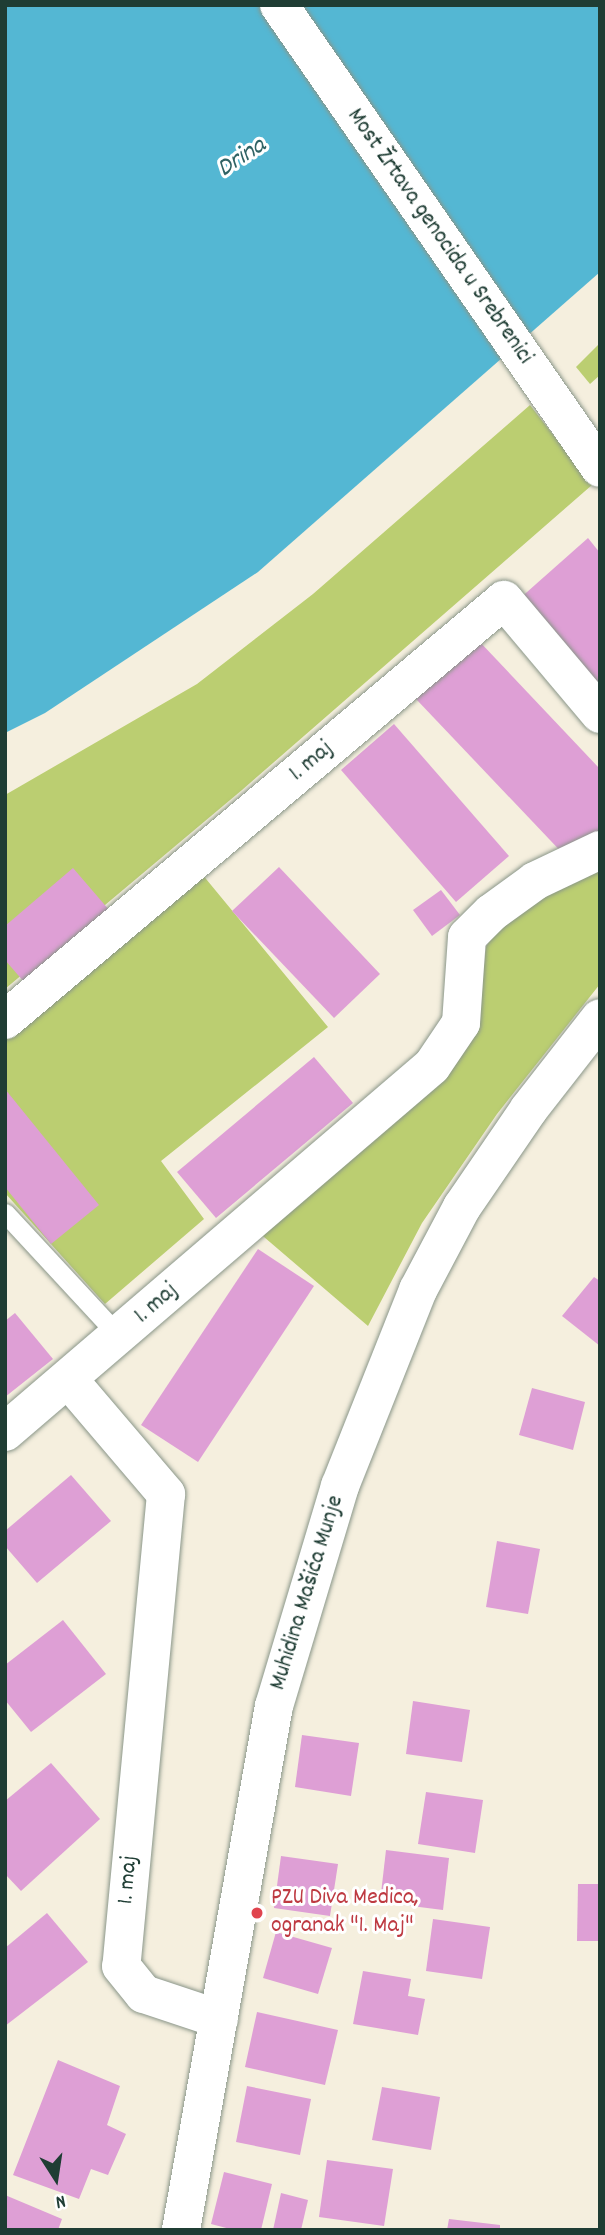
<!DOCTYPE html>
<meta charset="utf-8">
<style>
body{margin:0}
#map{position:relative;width:605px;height:2235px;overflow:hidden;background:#f5efde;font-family:Dekko,sans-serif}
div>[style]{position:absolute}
.green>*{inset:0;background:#bbce71}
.water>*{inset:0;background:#54b7d3}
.building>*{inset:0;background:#de9fd5}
.roads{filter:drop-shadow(0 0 2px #8a9689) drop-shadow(0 0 2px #8a9689)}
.service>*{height:19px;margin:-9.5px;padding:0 9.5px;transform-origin:9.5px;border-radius:9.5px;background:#fff}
.minor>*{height:38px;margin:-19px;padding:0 19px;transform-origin:19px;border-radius:19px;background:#fff}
.secondary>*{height:38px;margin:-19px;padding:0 19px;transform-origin:19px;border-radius:19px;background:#fff}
.primary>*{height:38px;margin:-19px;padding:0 19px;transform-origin:19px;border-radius:19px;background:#fff}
.dots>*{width:19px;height:19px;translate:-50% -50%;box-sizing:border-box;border:4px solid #fff;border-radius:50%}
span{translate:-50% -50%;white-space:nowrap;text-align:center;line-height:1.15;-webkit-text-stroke:6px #fff;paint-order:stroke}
.street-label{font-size:24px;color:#1f3d34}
.health-label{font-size:24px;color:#be3a42}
.left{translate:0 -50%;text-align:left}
.water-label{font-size:26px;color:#2f6264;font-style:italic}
.frame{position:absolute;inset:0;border:7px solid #1f3d34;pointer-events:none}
.north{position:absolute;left:21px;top:2144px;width:70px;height:70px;-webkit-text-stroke:5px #fff;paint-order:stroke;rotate:168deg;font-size:19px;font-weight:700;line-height:28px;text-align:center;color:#1f3d34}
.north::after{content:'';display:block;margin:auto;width:24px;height:32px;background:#1f3d34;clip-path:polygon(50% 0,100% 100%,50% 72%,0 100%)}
</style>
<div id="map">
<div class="green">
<i style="clip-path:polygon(600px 343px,600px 375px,590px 384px,576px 367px)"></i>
<i style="clip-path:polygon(530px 405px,592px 485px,242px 790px,5px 989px,5px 795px,197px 684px,313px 594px)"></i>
<i style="clip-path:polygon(600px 863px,600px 984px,497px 1114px,422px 1223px,368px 1326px,257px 1231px,478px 1019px,486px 947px,503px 919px)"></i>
<i style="clip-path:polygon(197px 868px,328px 1027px,161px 1161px,204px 1219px,105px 1304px,5px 1193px,5px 1035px)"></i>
</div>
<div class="water">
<i style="clip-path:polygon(5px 5px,600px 5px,600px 272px,258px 572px,45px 713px,5px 733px)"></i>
</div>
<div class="building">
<i style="clip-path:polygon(588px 538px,600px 553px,600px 698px,518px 600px)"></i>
<i style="clip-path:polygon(478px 640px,600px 769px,600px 830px,568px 859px,416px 699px)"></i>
<i style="clip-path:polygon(394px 724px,509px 856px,456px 902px,341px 770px)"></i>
<i style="clip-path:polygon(279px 867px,380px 974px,334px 1018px,232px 911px)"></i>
<i style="clip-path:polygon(73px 868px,116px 918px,31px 990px,5px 960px,5px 926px)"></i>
<i style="clip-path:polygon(441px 890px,460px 915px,432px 936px,413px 910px)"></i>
<i style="clip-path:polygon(314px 1057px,353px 1103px,216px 1218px,177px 1172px)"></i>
<i style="clip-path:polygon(5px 1089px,99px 1205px,51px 1244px,5px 1187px)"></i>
<i style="clip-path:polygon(258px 1249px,314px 1286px,198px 1462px,141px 1425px)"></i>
<i style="clip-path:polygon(594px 1277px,600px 1281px,600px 1346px,562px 1316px)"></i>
<i style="clip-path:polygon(15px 1313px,53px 1359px,5px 1397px,5px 1321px)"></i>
<i style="clip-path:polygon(532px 1388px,585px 1402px,573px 1450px,519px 1435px)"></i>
<i style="clip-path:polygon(71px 1475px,111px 1521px,37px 1583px,5px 1546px,5px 1531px)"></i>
<i style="clip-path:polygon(497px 1541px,540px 1549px,528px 1614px,486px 1607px)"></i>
<i style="clip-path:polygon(63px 1620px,106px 1674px,31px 1732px,5px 1700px,5px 1665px)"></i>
<i style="clip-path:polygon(413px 1701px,470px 1710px,462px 1762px,406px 1754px)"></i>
<i style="clip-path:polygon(302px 1735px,359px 1743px,351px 1796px,295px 1787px)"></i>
<i style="clip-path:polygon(51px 1763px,100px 1819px,21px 1891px,5px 1874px,5px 1801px)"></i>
<i style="clip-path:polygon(426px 1792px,483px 1800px,475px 1853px,418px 1844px)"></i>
<i style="clip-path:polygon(386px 1850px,449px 1858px,443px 1910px,380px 1902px)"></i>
<i style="clip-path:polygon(281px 1856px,338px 1864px,330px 1916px,274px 1908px)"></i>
<i style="clip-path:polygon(578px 1884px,600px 1884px,600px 1941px,577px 1941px)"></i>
<i style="clip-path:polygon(47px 1913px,88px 1962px,5px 2026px,5px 1948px)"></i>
<i style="clip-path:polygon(433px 1919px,490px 1927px,482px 1979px,426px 1971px)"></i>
<i style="clip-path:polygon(276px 1932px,332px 1948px,318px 1994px,263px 1978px)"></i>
<i style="clip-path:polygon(363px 1971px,411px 1979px,408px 1996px,425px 1999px,418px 2035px,353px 2024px)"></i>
<i style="clip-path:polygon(257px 2012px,338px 2030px,325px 2085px,245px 2067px)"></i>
<i style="clip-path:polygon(58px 2060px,120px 2086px,107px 2125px,126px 2134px,108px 2175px,91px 2169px,79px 2199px,13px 2175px)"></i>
<i style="clip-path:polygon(247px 2086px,311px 2099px,300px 2155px,236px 2142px)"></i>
<i style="clip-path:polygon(382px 2087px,440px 2097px,431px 2150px,372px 2140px)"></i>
<i style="clip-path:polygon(327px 2160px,393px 2169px,384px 2226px,319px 2217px)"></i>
<i style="clip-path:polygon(224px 2172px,272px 2184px,261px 2230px,234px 2230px,211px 2224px)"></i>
<i style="clip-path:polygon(281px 2193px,308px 2200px,301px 2230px,273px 2230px)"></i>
<i style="clip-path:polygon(5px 2195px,62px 2219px,58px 2230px,5px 2230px)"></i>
<i style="clip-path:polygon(449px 2219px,500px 2225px,500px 2230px,447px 2230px)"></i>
</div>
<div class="roads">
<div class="service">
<i style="left:5px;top:1213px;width:168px;rotate:47.2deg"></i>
</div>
<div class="minor">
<i style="left:5px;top:1020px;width:652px;rotate:-40.09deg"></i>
<i style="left:504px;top:600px;width:149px;rotate:49.9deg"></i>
<i style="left:69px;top:1380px;width:150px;rotate:49.6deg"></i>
<i style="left:166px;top:1494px;width:474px;rotate:95.4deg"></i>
<i style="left:121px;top:1966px;width:36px;rotate:51deg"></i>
<i style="left:144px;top:1994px;width:79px;rotate:18.4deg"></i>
<i style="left:5px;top:1432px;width:562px;rotate:-40.6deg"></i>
<i style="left:432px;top:1066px;width:52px;rotate:-56deg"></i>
<i style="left:461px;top:1023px;width:86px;rotate:-86deg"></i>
<i style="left:467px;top:937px;width:34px;rotate:-45deg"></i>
<i style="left:491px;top:913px;width:54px;rotate:-36deg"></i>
<i style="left:535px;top:881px;width:72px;rotate:-25.5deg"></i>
</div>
<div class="secondary">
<i style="left:279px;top:5px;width:563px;rotate:55.27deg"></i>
</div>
<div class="primary">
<i style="left:181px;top:2230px;width:532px;rotate:-79.94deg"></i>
<i style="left:274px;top:1706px;width:230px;rotate:-73.3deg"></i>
<i style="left:340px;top:1486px;width:211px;rotate:-68.3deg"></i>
<i style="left:418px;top:1290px;width:94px;rotate:-62.1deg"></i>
<i style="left:462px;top:1207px;width:119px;rotate:-55.6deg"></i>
<i style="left:529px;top:1109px;width:115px;rotate:-52deg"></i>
</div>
</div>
<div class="dots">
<i style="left:257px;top:1913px;background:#e0444e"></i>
</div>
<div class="street-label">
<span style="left:439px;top:237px;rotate:55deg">Most Žrtava genocida u Srebrenici</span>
<span style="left:312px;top:762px;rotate:-40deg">1. maj</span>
<span style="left:157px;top:1304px;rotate:-41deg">1. maj</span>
<span style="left:308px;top:1593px;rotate:-73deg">Muhidina Mašića Munje</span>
<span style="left:129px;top:1880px;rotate:-85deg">1. maj</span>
</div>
<div class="health-label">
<span class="left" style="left:271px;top:1913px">PZU Diva Medica,<br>ogranak "1. Maj"</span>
</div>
<div class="water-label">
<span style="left:242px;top:158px;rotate:-33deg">Drina</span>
</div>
<div class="frame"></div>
<div class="north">N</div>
</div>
